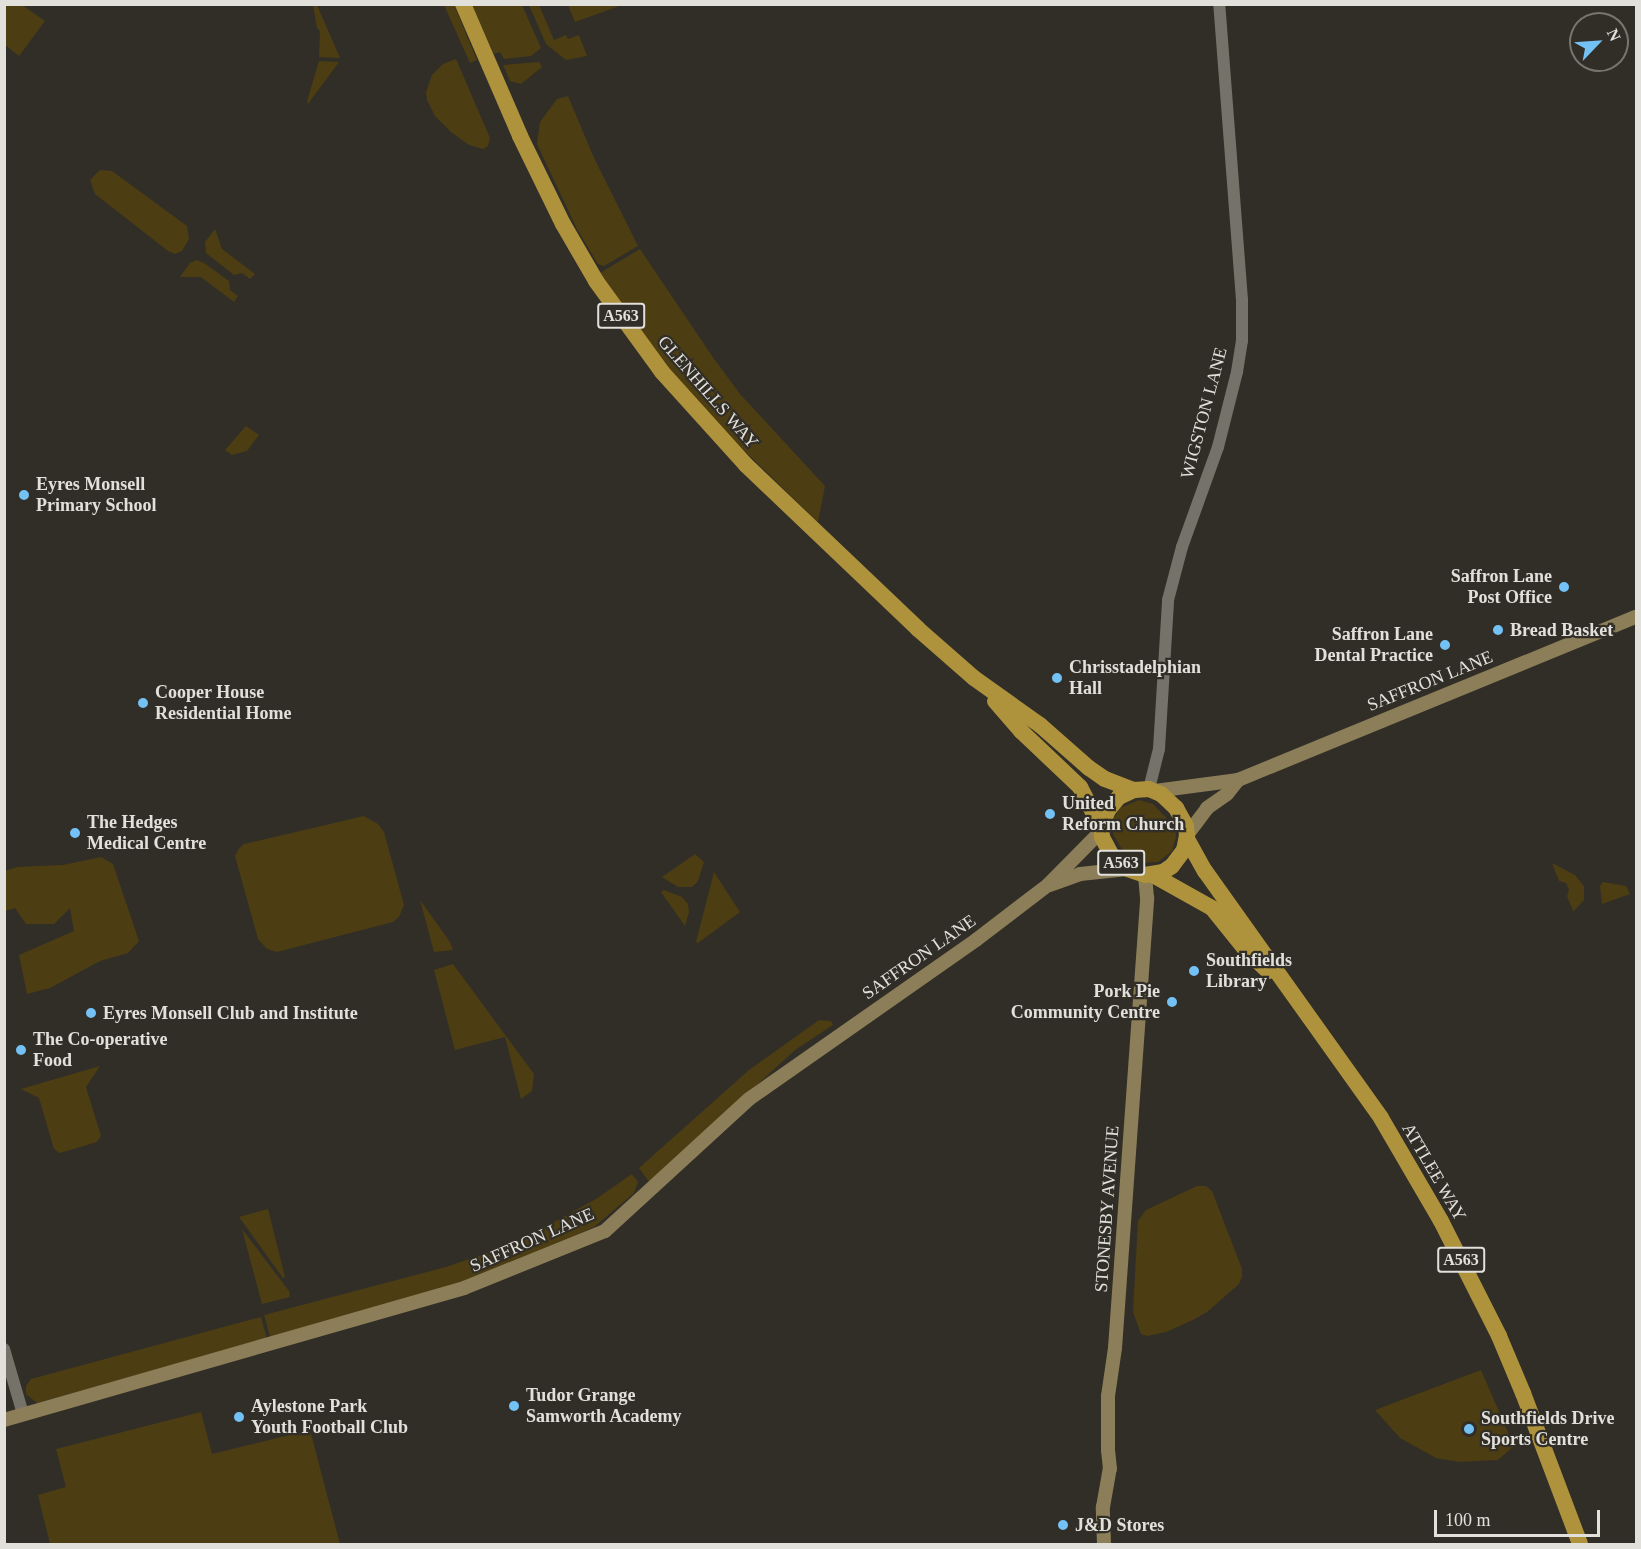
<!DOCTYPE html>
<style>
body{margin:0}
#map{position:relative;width:1641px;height:1549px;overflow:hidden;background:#312e27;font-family:Georgia,serif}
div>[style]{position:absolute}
.green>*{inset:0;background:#4c3d13}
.tertiary>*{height:12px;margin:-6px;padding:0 6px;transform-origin:6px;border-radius:6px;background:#757269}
.secondary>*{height:14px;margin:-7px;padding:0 7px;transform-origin:7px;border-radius:7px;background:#8b7e58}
.trunk>*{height:16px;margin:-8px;padding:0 8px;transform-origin:8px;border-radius:8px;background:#ae923c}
.dots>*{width:16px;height:16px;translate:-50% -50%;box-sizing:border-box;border:3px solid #312e27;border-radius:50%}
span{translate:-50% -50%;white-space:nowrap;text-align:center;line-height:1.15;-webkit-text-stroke:4.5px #312e27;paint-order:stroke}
.shield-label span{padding:2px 4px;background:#312e27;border:2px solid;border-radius:4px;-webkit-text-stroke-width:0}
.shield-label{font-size:16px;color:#e2e0db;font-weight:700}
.street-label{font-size:18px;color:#e2e0db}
.poi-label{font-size:18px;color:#e2e0db;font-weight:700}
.left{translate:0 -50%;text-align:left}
.right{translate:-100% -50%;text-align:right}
.frame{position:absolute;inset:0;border:6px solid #e2e0db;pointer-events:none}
.north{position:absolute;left:1569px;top:12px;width:60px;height:60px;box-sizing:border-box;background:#312e27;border:2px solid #78756f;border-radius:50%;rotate:65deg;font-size:16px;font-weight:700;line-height:24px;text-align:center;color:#e2e0db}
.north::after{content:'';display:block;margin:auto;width:21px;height:27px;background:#73c1f5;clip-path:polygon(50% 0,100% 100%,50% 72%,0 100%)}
.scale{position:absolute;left:1434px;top:1510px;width:166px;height:27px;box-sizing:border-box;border:3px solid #e2e0db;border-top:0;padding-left:8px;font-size:18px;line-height:21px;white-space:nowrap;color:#e2e0db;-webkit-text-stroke:4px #312e27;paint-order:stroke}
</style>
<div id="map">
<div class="green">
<i style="clip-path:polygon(4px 5px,22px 5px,45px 21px,19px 56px,5px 45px)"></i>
<i style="clip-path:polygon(313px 5px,317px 5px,340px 58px,319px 57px,320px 31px,317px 28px)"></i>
<i style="clip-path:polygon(444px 5px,454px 5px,477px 60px,470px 63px)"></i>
<i style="clip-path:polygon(471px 5px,522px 5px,541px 48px,531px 56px,504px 59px,500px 52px,494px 54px)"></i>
<i style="clip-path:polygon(529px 5px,539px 5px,554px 40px,566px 35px,568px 39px,579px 35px,587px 56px,566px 60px,546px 44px)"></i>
<i style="clip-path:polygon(568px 5px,622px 5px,575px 22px)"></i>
<i style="clip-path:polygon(456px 59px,490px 138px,488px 146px,483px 149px,469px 145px,451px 132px,435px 116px,427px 100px,426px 92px,432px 75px,443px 64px)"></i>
<i style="clip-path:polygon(319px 61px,339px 62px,308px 104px,307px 101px)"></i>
<i style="clip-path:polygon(539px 62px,542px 67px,521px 84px,510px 81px,503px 65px)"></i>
<i style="clip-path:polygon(568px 96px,594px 158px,638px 246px,604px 266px,598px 264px,577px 229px,537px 144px,540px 122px,557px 99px)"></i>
<i style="clip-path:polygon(100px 170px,112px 171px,187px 226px,189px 239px,182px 251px,175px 254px,168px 251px,95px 194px,90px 180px)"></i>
<i style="clip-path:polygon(215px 229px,222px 249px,255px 274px,250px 279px,242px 273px,234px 275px,206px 253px,205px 242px)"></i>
<i style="clip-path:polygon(640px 249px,712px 356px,740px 394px,825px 486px,818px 522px,724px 431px,663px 364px,600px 273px)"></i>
<i style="clip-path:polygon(197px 260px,204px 263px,229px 281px,230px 290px,238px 296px,234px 302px,201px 277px,180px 277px,190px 263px)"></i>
<i style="clip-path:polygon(246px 426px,259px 435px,247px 451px,232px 455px,225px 450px)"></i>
<i style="clip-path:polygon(1139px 800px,1153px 804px,1175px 827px,1176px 837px,1172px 851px,1158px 862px,1140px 863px,1131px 858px,1123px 851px,1113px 834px,1113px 819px,1120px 808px)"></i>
<i style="clip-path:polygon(364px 816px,378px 824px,384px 832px,404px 905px,399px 917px,393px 922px,277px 952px,267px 949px,258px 939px,235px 856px,238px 850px,244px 844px)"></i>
<i style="clip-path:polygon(695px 854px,704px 862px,698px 881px,692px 887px,678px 887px,662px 877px)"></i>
<i style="clip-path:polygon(101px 857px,113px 864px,139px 941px,128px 953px,100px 961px,50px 988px,27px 994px,19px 955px,74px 931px,70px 908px,54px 924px,26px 924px,15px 908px,5px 911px,5px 871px,17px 867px,63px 865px)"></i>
<i style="clip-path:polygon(1552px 863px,1575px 875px,1584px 886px,1584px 900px,1575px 910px,1573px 911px,1567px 896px,1569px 890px,1566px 883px,1559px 881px)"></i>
<i style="clip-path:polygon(714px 872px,740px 912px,698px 943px,696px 942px)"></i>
<i style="clip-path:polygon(1603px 882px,1626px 886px,1630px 894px,1602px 904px,1600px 886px)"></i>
<i style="clip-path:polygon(664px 890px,682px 897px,688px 904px,689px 912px,685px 926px,661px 892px)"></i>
<i style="clip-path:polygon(420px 900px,450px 942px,453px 950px,434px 952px)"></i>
<i style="clip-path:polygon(453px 964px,534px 1074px,532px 1091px,521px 1099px,505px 1037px,455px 1050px,434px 970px)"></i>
<i style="clip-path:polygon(819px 1020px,831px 1021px,833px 1025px,795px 1050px,650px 1183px,639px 1168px,749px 1070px)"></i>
<i style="clip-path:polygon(100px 1066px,86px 1087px,101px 1136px,97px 1142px,60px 1153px,54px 1149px,39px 1098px,21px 1089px)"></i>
<i style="clip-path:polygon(632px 1174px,638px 1182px,634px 1193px,594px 1227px,522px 1261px,465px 1282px,270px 1337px,264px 1315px,446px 1267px,516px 1243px,596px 1199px)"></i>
<i style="clip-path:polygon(1197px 1186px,1206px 1186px,1212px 1191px,1242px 1269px,1242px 1277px,1239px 1284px,1207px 1312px,1193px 1320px,1166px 1332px,1147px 1336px,1141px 1334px,1133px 1312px,1138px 1221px,1146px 1210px)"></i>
<i style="clip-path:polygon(268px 1209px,285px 1277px,283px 1278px,239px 1217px)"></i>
<i style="clip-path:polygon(242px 1229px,289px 1291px,290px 1297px,262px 1304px)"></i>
<i style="clip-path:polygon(261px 1317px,267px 1339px,37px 1403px,26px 1394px,26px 1386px,31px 1379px)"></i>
<i style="clip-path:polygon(1481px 1370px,1514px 1446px,1498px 1460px,1459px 1462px,1436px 1458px,1400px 1438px,1375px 1410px)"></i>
<i style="clip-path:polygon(201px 1412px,212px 1454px,310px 1430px,340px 1544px,50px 1544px,38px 1495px,66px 1487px,56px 1449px)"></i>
</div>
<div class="tertiary">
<i style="left:1149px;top:789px;width:41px;rotate:-76deg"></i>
<i style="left:1159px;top:749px;width:149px;rotate:-86.5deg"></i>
<i style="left:1168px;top:600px;width:55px;rotate:-75.2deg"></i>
<i style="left:1182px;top:547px;width:106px;rotate:-70.2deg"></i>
<i style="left:1218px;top:447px;width:77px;rotate:-75.8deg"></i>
<i style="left:1237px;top:372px;width:31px;rotate:-81deg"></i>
<i style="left:1242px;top:341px;width:41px;rotate:-90deg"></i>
<i style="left:1242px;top:300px;width:297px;rotate:-94.4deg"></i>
<i style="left:4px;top:1349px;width:68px;rotate:73.7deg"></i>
</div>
<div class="secondary">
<i style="left:1155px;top:791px;width:84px;rotate:-7.5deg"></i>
<i style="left:1238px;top:780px;width:430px;rotate:-22.3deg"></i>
<i style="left:1187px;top:835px;width:34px;rotate:-53deg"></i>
<i style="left:1207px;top:808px;width:24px;rotate:-35deg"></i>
<i style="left:1227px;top:794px;width:18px;rotate:-52deg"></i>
<i style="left:1050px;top:885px;width:32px;rotate:-20deg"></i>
<i style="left:1080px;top:874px;width:48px;rotate:-5.9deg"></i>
<i style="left:4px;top:1420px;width:479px;rotate:-16deg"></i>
<i style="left:464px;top:1288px;width:152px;rotate:-22deg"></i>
<i style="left:605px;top:1231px;width:195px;rotate:-42.5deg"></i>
<i style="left:749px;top:1099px;width:277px;rotate:-35deg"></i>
<i style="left:976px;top:940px;width:91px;rotate:-37.4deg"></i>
<i style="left:1048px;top:885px;width:76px;rotate:-45.5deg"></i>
<i style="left:1104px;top:1544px;width:37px;rotate:-92deg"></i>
<i style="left:1103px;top:1507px;width:39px;rotate:-80deg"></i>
<i style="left:1110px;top:1469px;width:19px;rotate:-96deg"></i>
<i style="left:1108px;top:1450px;width:54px;rotate:-90deg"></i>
<i style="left:1108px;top:1396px;width:49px;rotate:-81.7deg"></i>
<i style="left:1115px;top:1348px;width:451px;rotate:-85.9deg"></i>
<i style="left:1147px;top:898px;width:23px;rotate:-95deg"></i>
</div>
<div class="trunk">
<i style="left:463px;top:4px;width:144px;rotate:66.6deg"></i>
<i style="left:520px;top:136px;width:98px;rotate:64deg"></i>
<i style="left:563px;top:224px;width:66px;rotate:59.9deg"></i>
<i style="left:596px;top:281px;width:112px;rotate:54deg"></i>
<i style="left:662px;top:372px;width:125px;rotate:47.9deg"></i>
<i style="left:746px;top:465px;width:238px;rotate:43.6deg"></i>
<i style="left:918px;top:629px;width:74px;rotate:41.2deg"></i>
<i style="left:974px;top:678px;width:81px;rotate:35.5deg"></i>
<i style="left:1040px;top:725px;width:65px;rotate:41.3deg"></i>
<i style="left:1089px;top:768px;width:19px;rotate:35deg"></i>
<i style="left:1105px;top:779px;width:31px;rotate:21deg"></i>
<i style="left:995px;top:701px;width:40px;rotate:49deg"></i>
<i style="left:1021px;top:731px;width:81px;rotate:43.5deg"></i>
<i style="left:1080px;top:787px;width:46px;rotate:62.9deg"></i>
<i style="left:1149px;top:789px;width:13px;rotate:23deg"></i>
<i style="left:1161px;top:794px;width:21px;rotate:43deg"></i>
<i style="left:1176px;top:808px;width:21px;rotate:61deg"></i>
<i style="left:1186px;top:826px;width:9px;rotate:84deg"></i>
<i style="left:1187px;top:835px;width:15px;rotate:101deg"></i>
<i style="left:1184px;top:850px;width:20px;rotate:127deg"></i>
<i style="left:1172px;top:866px;width:11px;rotate:146deg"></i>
<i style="left:1163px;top:872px;width:18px;rotate:171deg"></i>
<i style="left:1145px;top:875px;width:18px;rotate:-161deg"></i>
<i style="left:1128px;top:869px;width:21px;rotate:-141deg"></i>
<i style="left:1112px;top:856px;width:21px;rotate:-118deg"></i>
<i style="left:1102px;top:837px;width:9px;rotate:-96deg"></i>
<i style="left:1101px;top:828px;width:19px;rotate:-69deg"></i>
<i style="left:1108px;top:810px;width:17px;rotate:-50deg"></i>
<i style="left:1119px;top:797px;width:17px;rotate:-25deg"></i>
<i style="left:1134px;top:790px;width:15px;rotate:-4deg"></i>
<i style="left:1187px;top:839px;width:37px;rotate:61deg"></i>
<i style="left:1205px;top:871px;width:303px;rotate:54.5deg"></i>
<i style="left:1381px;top:1118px;width:119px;rotate:59.8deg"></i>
<i style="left:1441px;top:1221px;width:129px;rotate:63.2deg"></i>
<i style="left:1499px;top:1336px;width:62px;rotate:67.2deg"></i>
<i style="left:1523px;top:1393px;width:161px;rotate:69.3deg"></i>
<i style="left:1153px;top:875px;width:68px;rotate:29.2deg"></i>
<i style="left:1212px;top:908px;width:53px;rotate:51.2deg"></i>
<i style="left:1245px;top:949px;width:32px;rotate:44deg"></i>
</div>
<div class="dots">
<i style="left:24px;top:495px;background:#73c1f5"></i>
<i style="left:1564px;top:587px;background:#73c1f5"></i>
<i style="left:1498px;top:630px;background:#73c1f5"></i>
<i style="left:1445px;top:645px;background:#73c1f5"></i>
<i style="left:1057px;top:678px;background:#73c1f5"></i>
<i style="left:143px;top:703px;background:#73c1f5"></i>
<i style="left:1050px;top:814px;background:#73c1f5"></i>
<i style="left:75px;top:833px;background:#73c1f5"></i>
<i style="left:1194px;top:971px;background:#73c1f5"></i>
<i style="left:1172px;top:1002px;background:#73c1f5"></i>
<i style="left:91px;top:1013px;background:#73c1f5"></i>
<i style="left:21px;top:1050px;background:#73c1f5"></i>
<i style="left:514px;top:1406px;background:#73c1f5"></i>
<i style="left:239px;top:1417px;background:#73c1f5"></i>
<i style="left:1469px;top:1429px;background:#73c1f5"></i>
<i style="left:1063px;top:1525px;background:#73c1f5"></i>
</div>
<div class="shield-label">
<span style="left:621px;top:316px">A563</span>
<span style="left:1121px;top:863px">A563</span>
<span style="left:1461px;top:1260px">A563</span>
</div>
<div class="street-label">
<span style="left:708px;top:392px;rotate:49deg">GLENHILLS WAY</span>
<span style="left:1204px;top:413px;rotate:-75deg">WIGSTON LANE</span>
<span style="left:1430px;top:681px;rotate:-22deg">SAFFRON LANE</span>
<span style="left:919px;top:957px;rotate:-35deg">SAFFRON LANE</span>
<span style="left:1434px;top:1172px;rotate:60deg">ATTLEE WAY</span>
<span style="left:1107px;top:1209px;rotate:-86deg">STONESBY AVENUE</span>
<span style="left:532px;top:1240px;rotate:-24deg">SAFFRON LANE</span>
</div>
<div class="poi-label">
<span class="left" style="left:36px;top:495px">Eyres Monsell<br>Primary School</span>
<span class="right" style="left:1552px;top:587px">Saffron Lane<br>Post Office</span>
<span class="left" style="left:1510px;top:630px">Bread Basket</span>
<span class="right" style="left:1433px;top:645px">Saffron Lane<br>Dental Practice</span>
<span class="left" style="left:1069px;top:678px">Chrisstadelphian<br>Hall</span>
<span class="left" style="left:155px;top:703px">Cooper House<br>Residential Home</span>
<span class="left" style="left:1062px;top:814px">United<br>Reform Church</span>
<span class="left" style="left:87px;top:833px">The Hedges<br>Medical Centre</span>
<span class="left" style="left:1206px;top:971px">Southfields<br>Library</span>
<span class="right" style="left:1160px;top:1002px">Pork Pie<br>Community Centre</span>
<span class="left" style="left:103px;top:1013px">Eyres Monsell Club and Institute</span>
<span class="left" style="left:33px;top:1050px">The Co-operative<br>Food</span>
<span class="left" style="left:526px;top:1406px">Tudor Grange<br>Samworth Academy</span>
<span class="left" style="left:251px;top:1417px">Aylestone Park<br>Youth Football Club</span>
<span class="left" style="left:1481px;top:1429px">Southfields Drive<br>Sports Centre</span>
<span class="left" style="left:1075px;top:1525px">J&amp;D Stores</span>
</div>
<div class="frame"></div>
<div class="north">N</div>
<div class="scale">100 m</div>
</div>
